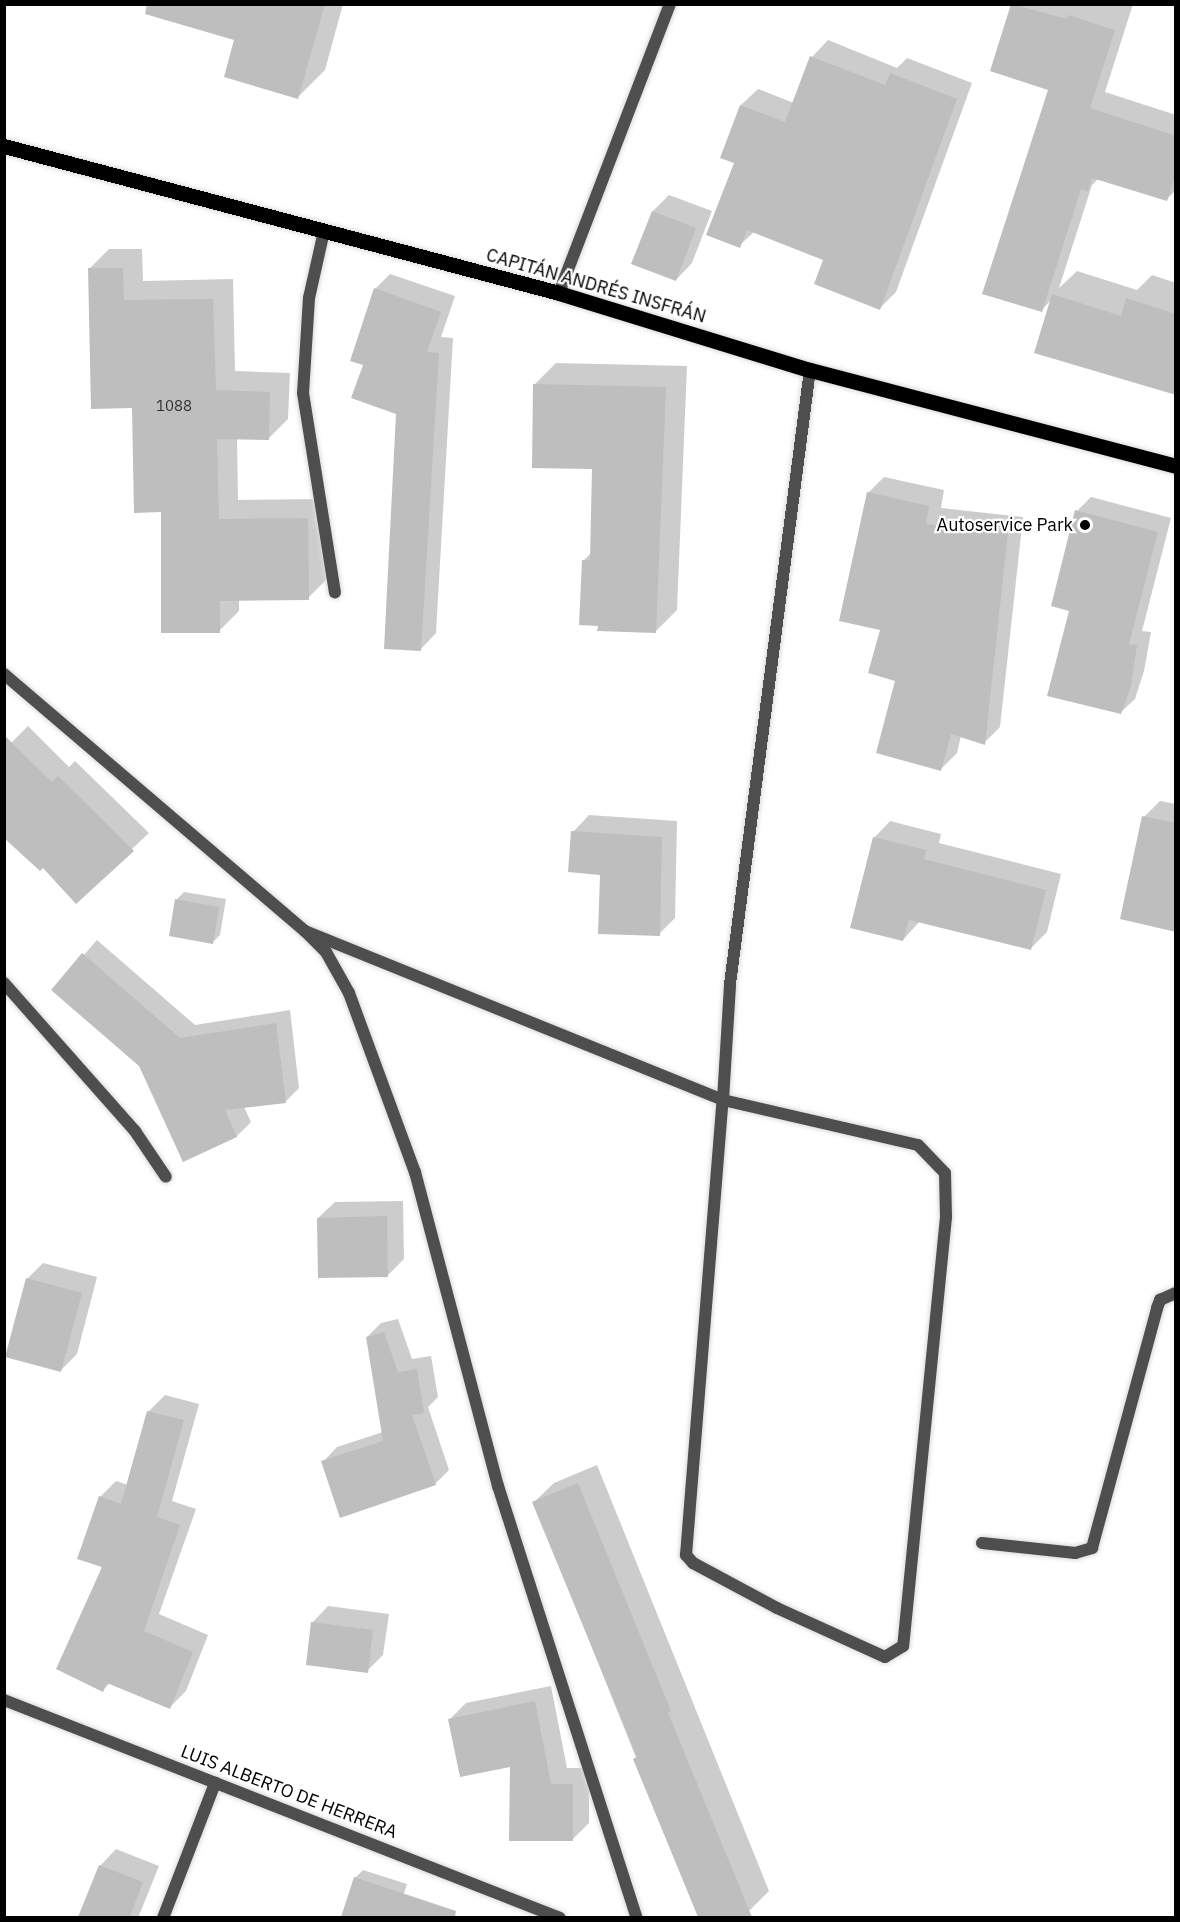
<!DOCTYPE html>
<meta charset="utf-8">
<style>
body{margin:0}
#map{position:relative;width:1180px;height:1922px;overflow:hidden;background:#fff;font-family:"IBM Plex Sans",sans-serif}
div>[style]{position:absolute}
.shadow>*{inset:0;background:#0003}
.building>*{inset:0;background:#bebebe}
.roads{filter:drop-shadow(0 0 2px #dbdbdb) drop-shadow(0 0 2px #dbdbdb)}
.lane>*{height:12px;margin:-6px;padding:0 6px;transform-origin:6px;border-radius:6px;background:#4e4e4e}
.street>*{height:12px;margin:-6px;padding:0 6px;transform-origin:6px;border-radius:6px;background:#4e4e4e}
.primary>*{height:15px;margin:-7.5px;padding:0 7.5px;transform-origin:7.5px;border-radius:7.5px;background:#000}
.dots>*{width:16px;height:16px;translate:-50% -50%;box-sizing:border-box;border:3px solid #fff;border-radius:50%}
span{translate:-50% -50%;white-space:nowrap;text-align:center;line-height:1.15;-webkit-text-stroke:4.5px #fff;paint-order:stroke}
.number-label{font-size:15px;color:#303030}
.number-label span{-webkit-text-stroke-width:0}
.street-label{font-size:18px;color:#000}
.poi-label{font-size:18px;color:#000}
.right{translate:-100% -50%;text-align:right}
.frame{position:absolute;inset:0;border:6px solid #000;pointer-events:none}
</style>
<div id="map">
<div class="shadow">
<i style="clip-path:polygon(204px 4px,343px 4px,325px 70px,298px 97px)"></i>
<i style="clip-path:polygon(1013px 4px,1133px 4px,1105px 92px,1176px 115px,1176px 190px,1166px 200px,1099px 178px,1092px 185px,1059px 288px,1077px 271px,1137px 290px,1152px 275px,1176px 283px,1176px 393px,1051px 300px,1041px 311px,1049px 89px)"></i>
<i style="clip-path:polygon(828px 40px,897px 68px,907px 58px,972px 83px,896px 292px,880px 308px,825px 259px,755px 231px,739px 246px,736px 162px,722px 157px,741px 105px,758px 89px,794px 103px,812px 57px)"></i>
<i style="clip-path:polygon(669px 195px,712px 211px,692px 263px,676px 280px,633px 263px,653px 211px)"></i>
<i style="clip-path:polygon(109px 249px,142px 249px,143px 281px,233px 279px,235px 371px,290px 373px,288px 419px,268px 439px,237px 438px,238px 500px,327px 499px,328px 578px,308px 598px,239px 599px,239px 611px,219px 631px,163px 511px,89px 269px)"></i>
<i style="clip-path:polygon(390px 274px,455px 296px,441px 337px,453px 338px,436px 633px,421px 649px,398px 413px,364px 364px,375px 289px)"></i>
<i style="clip-path:polygon(556px 363px,687px 366px,677px 610px,655px 632px,583px 561px,592px 552px,594px 467px,534px 385px)"></i>
<i style="clip-path:polygon(4px 416px,6px 437px,4px 439px)"></i>
<i style="clip-path:polygon(884px 477px,944px 490px,941px 508px,1023px 517px,1000px 727px,984px 743px,961px 736px,957px 753px,941px 769px,897px 680px,882px 629px,868px 493px)"></i>
<i style="clip-path:polygon(1091px 497px,1171px 518px,1142px 631px,1151px 632px,1144px 671px,1135px 699px,1121px 712px,1071px 610px,1077px 511px)"></i>
<i style="clip-path:polygon(28px 726px,69px 767px,75px 761px,149px 833px,76px 902px,43px 866px,4px 750px)"></i>
<i style="clip-path:polygon(1160px 801px,1176px 804px,1176px 930px,1144px 817px)"></i>
<i style="clip-path:polygon(589px 815px,677px 821px,675px 918px,659px 934px,602px 873px,573px 832px)"></i>
<i style="clip-path:polygon(890px 821px,941px 834px,939px 843px,1061px 874px,1047px 932px,1031px 948px,920px 921px,903px 940px,874px 838px)"></i>
<i style="clip-path:polygon(184px 892px,226px 899px,220px 935px,212px 943px,176px 900px)"></i>
<i style="clip-path:polygon(97px 940px,195px 1025px,290px 1010px,299px 1088px,285px 1102px,244px 1107px,251px 1122px,237px 1136px,184px 1160px,140px 1065px,53px 990px)"></i>
<i style="clip-path:polygon(403px 1201px,404px 1259px,388px 1275px,318px 1218px,335px 1202px)"></i>
<i style="clip-path:polygon(43px 1263px,97px 1277px,77px 1354px,61px 1370px,27px 1279px)"></i>
<i style="clip-path:polygon(398px 1319px,412px 1359px,431px 1356px,438px 1397px,428px 1407px,449px 1470px,435px 1484px,323px 1462px,337px 1447px,383px 1432px,367px 1337px,381px 1323px)"></i>
<i style="clip-path:polygon(165px 1395px,199px 1404px,172px 1501px,196px 1509px,159px 1614px,208px 1635px,186px 1691px,170px 1707px,110px 1683px,103px 1690px,100px 1497px,116px 1481px,128px 1485px,149px 1411px)"></i>
<i style="clip-path:polygon(597px 1465px,769px 1891px,749px 1911px,733px 1918px,700px 1918px,534px 1502px,554px 1483px)"></i>
<i style="clip-path:polygon(328px 1606px,389px 1614px,383px 1655px,367px 1671px,312px 1623px)"></i>
<i style="clip-path:polygon(551px 1686px,567px 1768px,589px 1768px,589px 1823px,572px 1840px,511px 1765px,450px 1719px,466px 1703px)"></i>
<i style="clip-path:polygon(116px 1849px,159px 1866px,138px 1918px,80px 1918px,100px 1866px)"></i>
<i style="clip-path:polygon(363px 1870px,407px 1884px,396px 1918px,342px 1917px,355px 1878px)"></i>
</div>
<div class="building">
<i style="clip-path:polygon(147px 4px,325px 4px,298px 99px,224px 77px,234px 40px,145px 14px)"></i>
<i style="clip-path:polygon(1011px 4px,1067px 19px,1068px 15px,1115px 30px,1090px 108px,1176px 136px,1176px 174px,1167px 201px,1092px 178px,1088px 191px,1081px 189px,1042px 312px,982px 294px,1048px 90px,990px 71px)"></i>
<i style="clip-path:polygon(810px 56px,885px 85px,890px 73px,957px 99px,880px 310px,814px 284px,823px 260px,747px 230px,740px 248px,706px 235px,734px 163px,720px 158px,740px 105px,785px 122px)"></i>
<i style="clip-path:polygon(652px 211px,696px 228px,676px 281px,631px 264px)"></i>
<i style="clip-path:polygon(88px 268px,123px 268px,124px 300px,213px 299px,216px 390px,270px 392px,269px 440px,217px 439px,219px 519px,308px 518px,309px 600px,220px 601px,220px 633px,161px 633px,161px 512px,134px 513px,132px 408px,91px 409px)"></i>
<i style="clip-path:polygon(374px 288px,441px 312px,427px 352px,439px 353px,421px 651px,384px 649px,396px 414px,351px 398px,363px 365px,350px 361px)"></i>
<i style="clip-path:polygon(1052px 294px,1121px 316px,1126px 298px,1176px 314px,1176px 395px,1034px 353px)"></i>
<i style="clip-path:polygon(533px 384px,666px 387px,656px 633px,597px 631px,598px 626px,579px 625px,582px 560px,590px 560px,592px 469px,532px 468px)"></i>
<i style="clip-path:polygon(867px 492px,929px 506px,926px 524px,1008px 532px,985px 745px,951px 734px,941px 771px,876px 753px,895px 681px,868px 673px,880px 630px,839px 621px)"></i>
<i style="clip-path:polygon(1075px 510px,1158px 532px,1129px 644px,1137px 645px,1131px 686px,1121px 714px,1047px 696px,1069px 611px,1051px 606px)"></i>
<i style="clip-path:polygon(4px 735px,52px 782px,58px 776px,134px 851px,76px 904px,43px 868px,40px 871px,4px 838px)"></i>
<i style="clip-path:polygon(1142px 816px,1176px 823px,1176px 932px,1120px 919px)"></i>
<i style="clip-path:polygon(571px 831px,662px 837px,660px 936px,598px 934px,600px 875px,568px 872px)"></i>
<i style="clip-path:polygon(873px 837px,926px 850px,924px 859px,1046px 890px,1031px 950px,909px 920px,903px 941px,850px 928px)"></i>
<i style="clip-path:polygon(175px 899px,219px 907px,213px 944px,169px 936px)"></i>
<i style="clip-path:polygon(82px 953px,180px 1038px,276px 1023px,286px 1103px,225px 1110px,237px 1137px,183px 1162px,139px 1066px,51px 990px)"></i>
<i style="clip-path:polygon(387px 1216px,388px 1277px,318px 1278px,317px 1218px)"></i>
<i style="clip-path:polygon(26px 1278px,82px 1293px,61px 1372px,5px 1357px)"></i>
<i style="clip-path:polygon(384px 1332px,398px 1372px,417px 1369px,424px 1413px,412px 1415px,436px 1485px,340px 1518px,321px 1461px,383px 1441px,366px 1337px)"></i>
<i style="clip-path:polygon(147px 1411px,184px 1420px,157px 1517px,180px 1525px,144px 1631px,193px 1652px,170px 1709px,107px 1683px,103px 1692px,56px 1669px,102px 1567px,77px 1559px,99px 1496px,121px 1504px)"></i>
<i style="clip-path:polygon(578px 1483px,671px 1711px,668px 1713px,752px 1917px,698px 1917px,633px 1759px,637px 1757px,532px 1502px)"></i>
<i style="clip-path:polygon(311px 1622px,373px 1630px,368px 1673px,306px 1665px)"></i>
<i style="clip-path:polygon(535px 1701px,551px 1784px,573px 1784px,573px 1841px,509px 1841px,510px 1767px,460px 1777px,448px 1719px)"></i>
<i style="clip-path:polygon(99px 1865px,143px 1882px,130px 1917px,78px 1917px)"></i>
<i style="clip-path:polygon(354px 1877px,456px 1911px,455px 1917px,341px 1917px)"></i>
</div>
<div class="roads">
<div class="lane">
<i style="left:324px;top:231px;width:69px;rotate:102.6deg"></i>
<i style="left:309px;top:298px;width:95px;rotate:93.6deg"></i>
<i style="left:303px;top:393px;width:202px;rotate:80.9deg"></i>
<i style="left:305px;top:931px;width:451px;rotate:22deg"></i>
<i style="left:723px;top:1100px;width:116px;rotate:-86.5deg"></i>
<i style="left:730px;top:984px;width:619px;rotate:-82.58deg"></i>
<i style="left:723px;top:1100px;width:200px;rotate:13deg"></i>
<i style="left:918px;top:1145px;width:39px;rotate:46deg"></i>
<i style="left:945px;top:1173px;width:44px;rotate:88.7deg"></i>
<i style="left:946px;top:1217px;width:431px;rotate:95.7deg"></i>
<i style="left:903px;top:1646px;width:21px;rotate:149deg"></i>
<i style="left:885px;top:1657px;width:119px;rotate:-155.6deg"></i>
<i style="left:777px;top:1608px;width:95px;rotate:-151.8deg"></i>
<i style="left:693px;top:1563px;width:11px;rotate:-131deg"></i>
<i style="left:686px;top:1555px;width:457px;rotate:-85.4deg"></i>
<i style="left:982px;top:1543px;width:94px;rotate:6.1deg"></i>
<i style="left:1075px;top:1553px;width:18px;rotate:-16deg"></i>
<i style="left:1092px;top:1548px;width:249px;rotate:-74.8deg"></i>
<i style="left:1157px;top:1308px;width:9px;rotate:-69deg"></i>
<i style="left:1160px;top:1300px;width:17px;rotate:-24deg"></i>
</div>
<div class="street">
<i style="left:559px;top:293px;width:310px;rotate:-69deg"></i>
<i style="left:4px;top:674px;width:396px;rotate:40.5deg"></i>
<i style="left:305px;top:931px;width:30px;rotate:45deg"></i>
<i style="left:326px;top:952px;width:47px;rotate:60.7deg"></i>
<i style="left:349px;top:993px;width:191px;rotate:69.8deg"></i>
<i style="left:415px;top:1172px;width:325px;rotate:75.2deg"></i>
<i style="left:498px;top:1486px;width:454px;rotate:72.2deg"></i>
<i style="left:4px;top:983px;width:198px;rotate:48.5deg"></i>
<i style="left:135px;top:1131px;width:55px;rotate:56deg"></i>
<i style="left:4px;top:1700px;width:597px;rotate:21.41deg"></i>
<i style="left:163px;top:1918px;width:145px;rotate:-68.9deg"></i>
</div>
<div class="primary">
<i style="left:4px;top:146px;width:574px;rotate:14.83deg"></i>
<i style="left:559px;top:293px;width:263px;rotate:17.1deg"></i>
<i style="left:810px;top:370px;width:378px;rotate:14.7deg"></i>
</div>
</div>
<div class="dots">
<i style="left:1085px;top:525px;background:#000"></i>
</div>
<div class="number-label">
<span style="left:174px;top:406px">1088</span>
</div>
<div class="street-label">
<span style="left:596px;top:286px;rotate:16deg">CAPITÁN ANDRÉS INSFRÁN</span>
<span style="left:289px;top:1792px;rotate:21deg">LUIS ALBERTO DE HERRERA</span>
</div>
<div class="poi-label">
<span class="right" style="left:1073px;top:525px">Autoservice Park</span>
</div>
<div class="frame"></div>
</div>
